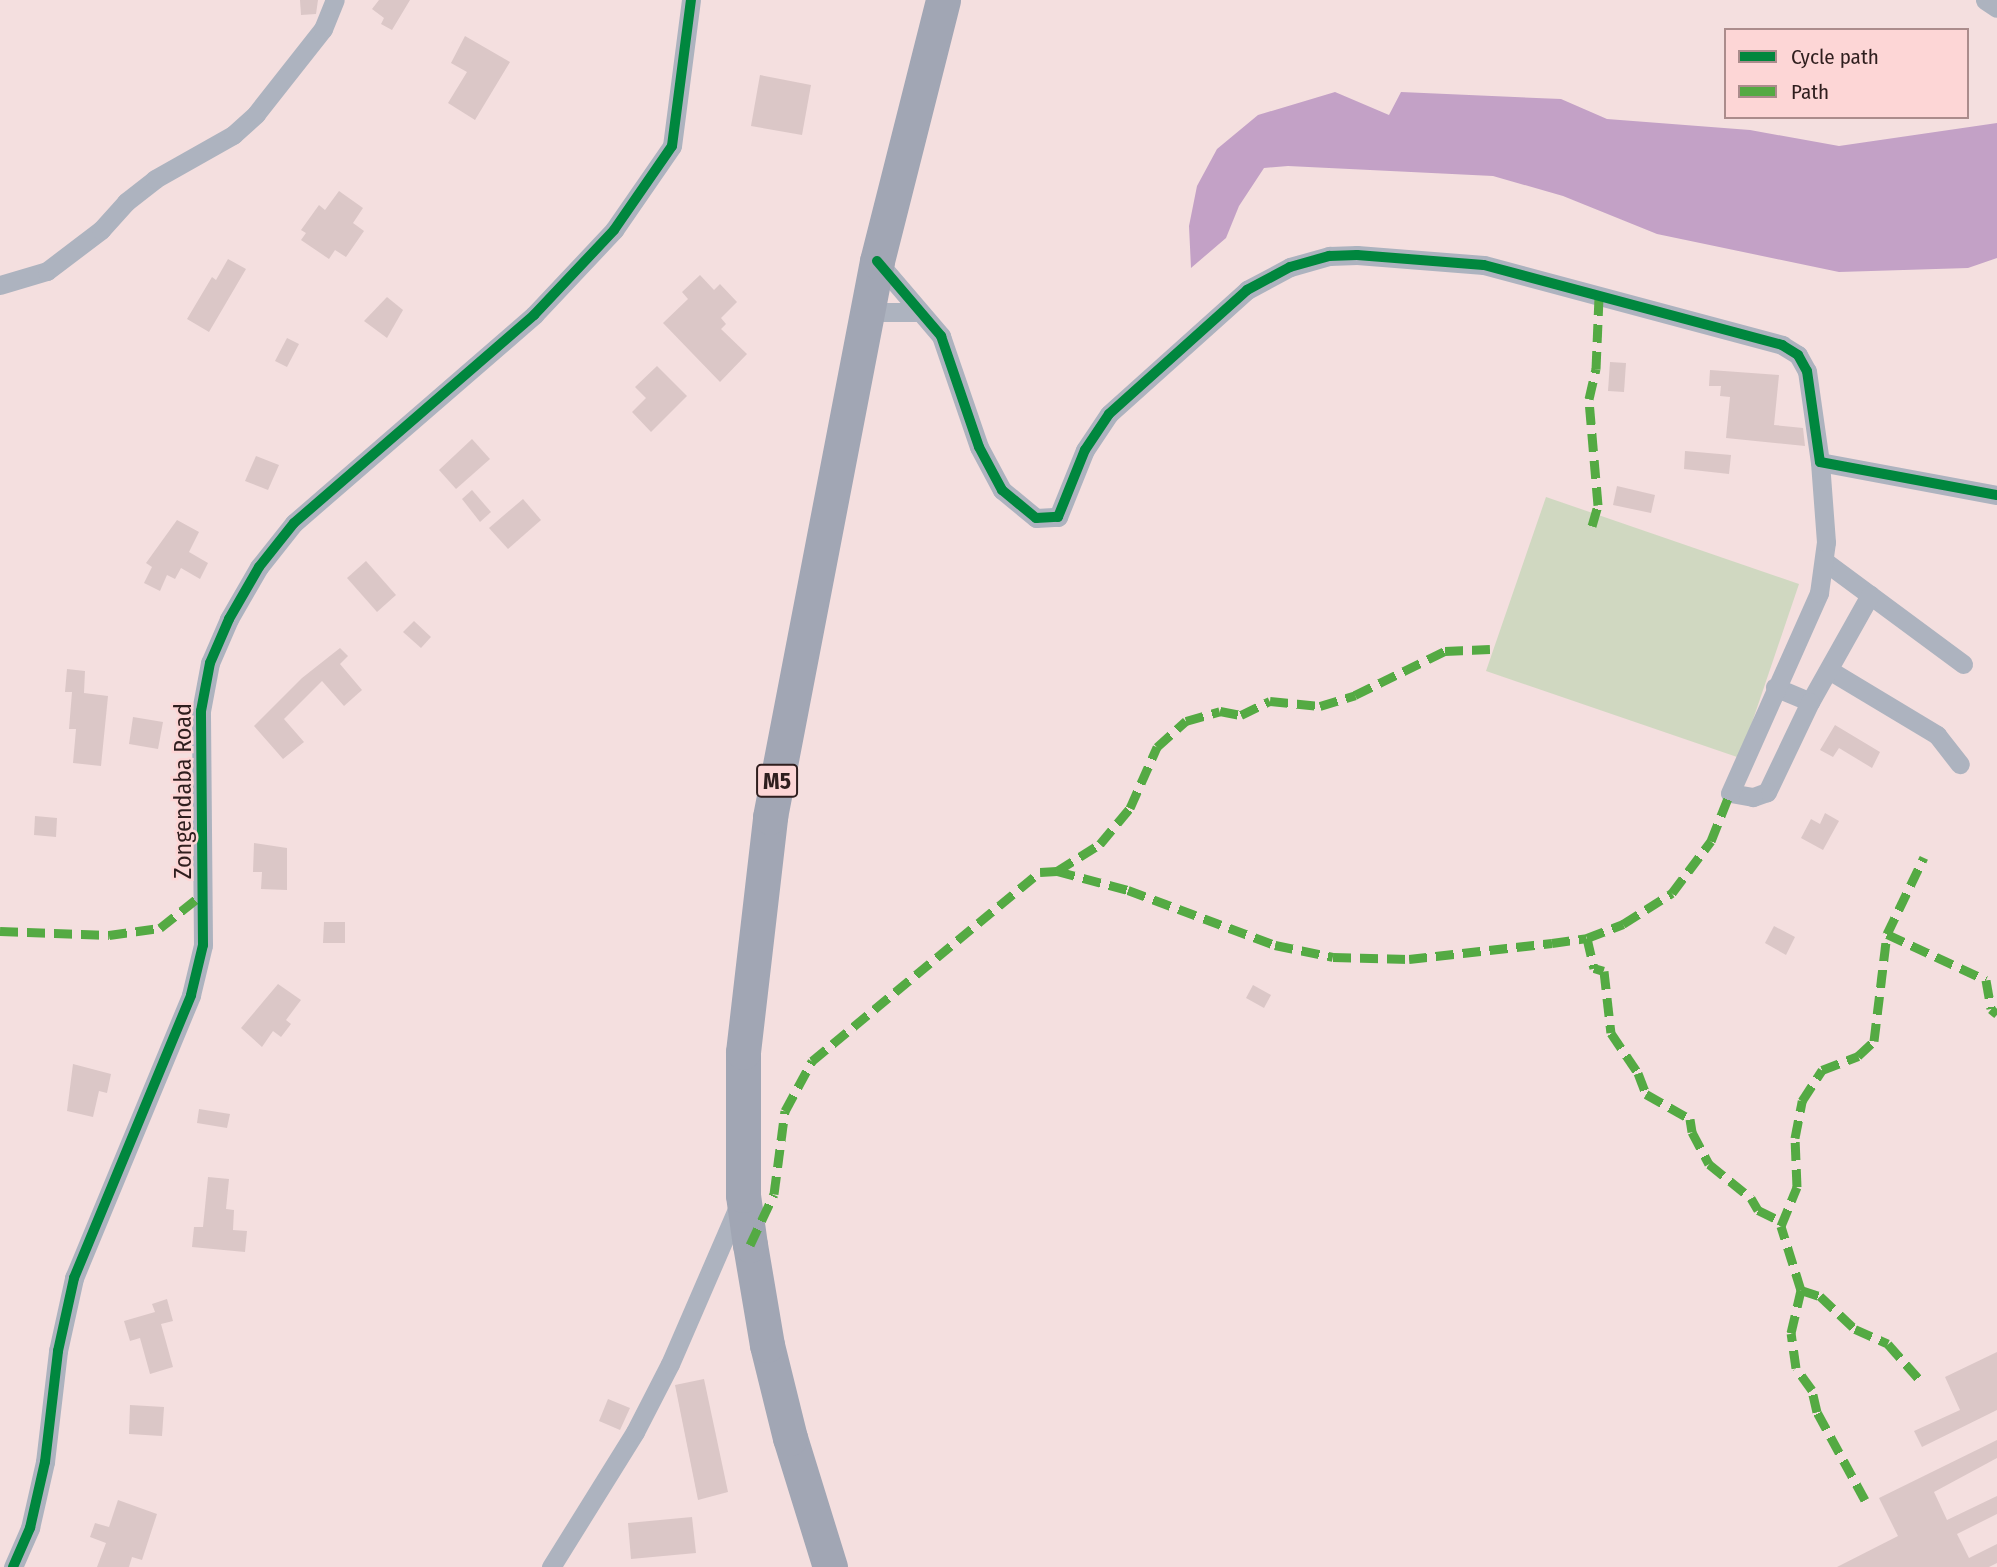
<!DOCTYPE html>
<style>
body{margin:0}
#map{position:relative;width:1997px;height:1567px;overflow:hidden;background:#f4dfdf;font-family:"Fira Sans Condensed",sans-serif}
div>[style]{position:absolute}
.green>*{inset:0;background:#d0d8c1}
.water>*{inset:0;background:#c3a1c6}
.building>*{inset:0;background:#dbc7c7}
.street>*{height:19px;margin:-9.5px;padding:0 9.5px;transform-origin:9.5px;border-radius:9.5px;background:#adb3bf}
.highway>*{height:35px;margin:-17.5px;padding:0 17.5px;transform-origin:17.5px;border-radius:17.5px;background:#a1a6b4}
.quiet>*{height:9px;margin-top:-4.5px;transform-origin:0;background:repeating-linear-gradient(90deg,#54aa43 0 18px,transparent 0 27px)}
.cycleway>*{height:10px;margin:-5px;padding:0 5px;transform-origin:5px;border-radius:5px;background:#00873e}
span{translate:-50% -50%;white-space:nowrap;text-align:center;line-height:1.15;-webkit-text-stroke:5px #fdd6d6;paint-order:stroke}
.shield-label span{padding:2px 5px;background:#fdd6d6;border:2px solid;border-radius:5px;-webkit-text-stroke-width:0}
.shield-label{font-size:23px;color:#2f1e1e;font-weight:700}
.street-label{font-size:24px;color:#2f1e1e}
.legend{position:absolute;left:1724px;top:28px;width:245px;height:91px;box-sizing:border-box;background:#fdd6d6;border:2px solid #ab8c8c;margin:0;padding:9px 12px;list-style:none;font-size:21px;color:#2f1e1e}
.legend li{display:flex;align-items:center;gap:14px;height:35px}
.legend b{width:35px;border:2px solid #ab8c8c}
</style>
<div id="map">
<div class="green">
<i style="clip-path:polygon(1546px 497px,1799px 584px,1740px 758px,1486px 671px)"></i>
</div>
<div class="water">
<i style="clip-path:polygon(1335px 92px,1389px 115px,1401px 92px,1561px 99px,1607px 119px,1750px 130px,1839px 146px,1997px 123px,1997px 258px,1968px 268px,1839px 272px,1657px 234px,1563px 196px,1493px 176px,1288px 166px,1264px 168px,1239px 206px,1226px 238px,1191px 268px,1189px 226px,1197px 186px,1217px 149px,1258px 115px)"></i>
</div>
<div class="building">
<i style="clip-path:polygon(300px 0,318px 0,316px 14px,301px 15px)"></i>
<i style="clip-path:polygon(379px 0,410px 0,392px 30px,381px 24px,384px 18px,372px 9px)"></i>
<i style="clip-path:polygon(465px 36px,510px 62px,475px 120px,448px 103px,467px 72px,451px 63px)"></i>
<i style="clip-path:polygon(760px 75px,811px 85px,802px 135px,751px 126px)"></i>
<i style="clip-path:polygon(339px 191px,363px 208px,353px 223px,364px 231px,346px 257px,335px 250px,329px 259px,301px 240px,306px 233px,301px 230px,319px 205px,325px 210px)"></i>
<i style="clip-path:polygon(228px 259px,246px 269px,209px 332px,187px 319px,212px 277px,216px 280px)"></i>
<i style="clip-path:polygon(700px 275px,714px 290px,720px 284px,737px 302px,721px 318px,726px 324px,721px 329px,747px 354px,720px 382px,663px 323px,688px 299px,682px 292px)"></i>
<i style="clip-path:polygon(387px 297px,403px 310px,387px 338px,364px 321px)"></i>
<i style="clip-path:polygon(287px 338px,299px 344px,287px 367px,275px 361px)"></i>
<i style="clip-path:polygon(1610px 362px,1626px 363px,1624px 392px,1608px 391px)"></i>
<i style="clip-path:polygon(657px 366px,687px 396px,651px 432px,632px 412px,646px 398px,635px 387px)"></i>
<i style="clip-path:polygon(1710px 370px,1779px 375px,1774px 425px,1803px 428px,1805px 446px,1726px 438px,1730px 397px,1720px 396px,1721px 386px,1709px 386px)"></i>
<i style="clip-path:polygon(472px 439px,490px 459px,456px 489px,439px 470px)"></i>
<i style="clip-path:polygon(1685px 451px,1731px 455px,1729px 474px,1684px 469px)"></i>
<i style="clip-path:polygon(256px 456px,279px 465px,268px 490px,245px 481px)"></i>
<i style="clip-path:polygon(1617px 486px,1655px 495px,1651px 513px,1613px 505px)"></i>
<i style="clip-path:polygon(472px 490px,491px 512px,480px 522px,462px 499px)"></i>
<i style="clip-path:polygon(523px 499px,541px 520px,508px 549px,489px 528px)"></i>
<i style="clip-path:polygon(177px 520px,199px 532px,189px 552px,208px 563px,200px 579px,181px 568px,175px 579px,167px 575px,160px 591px,144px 583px,152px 567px,146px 563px)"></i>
<i style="clip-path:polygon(366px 561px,396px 595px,377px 612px,347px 578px)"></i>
<i style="clip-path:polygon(414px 621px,431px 637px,421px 648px,403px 632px)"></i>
<i style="clip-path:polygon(340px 648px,348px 656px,340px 664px,362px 690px,344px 706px,322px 681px,284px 719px,304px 742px,283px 759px,254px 726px,302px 678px)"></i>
<i style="clip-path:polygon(67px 669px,85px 671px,84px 693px,108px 696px,101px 766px,73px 763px,76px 729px,69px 729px,72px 692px,65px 692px)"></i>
<i style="clip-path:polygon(133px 717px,163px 722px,158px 749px,129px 744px)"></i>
<i style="clip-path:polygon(1835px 725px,1880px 752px,1872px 768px,1839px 748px,1833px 757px,1820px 750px)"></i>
<i style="clip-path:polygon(1825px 813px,1839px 821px,1823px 850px,1801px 838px,1811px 819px,1820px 824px)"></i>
<i style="clip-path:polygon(35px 816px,57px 818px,56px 837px,34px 835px)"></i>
<i style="clip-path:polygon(254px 843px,287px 848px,287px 890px,261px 889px,262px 872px,253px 872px)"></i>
<i style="clip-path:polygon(324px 922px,345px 922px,345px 943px,323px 943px)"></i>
<i style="clip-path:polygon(1774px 926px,1795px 937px,1786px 955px,1765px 943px)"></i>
<i style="clip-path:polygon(278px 984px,301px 1000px,286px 1020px,291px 1024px,281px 1037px,273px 1031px,262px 1047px,241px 1028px)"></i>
<i style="clip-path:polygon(1253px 985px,1271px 995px,1264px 1008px,1246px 998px)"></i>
<i style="clip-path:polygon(73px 1064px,111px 1074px,107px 1093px,99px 1091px,93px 1117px,67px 1111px)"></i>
<i style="clip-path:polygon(199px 1109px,230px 1114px,227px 1128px,197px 1123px)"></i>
<i style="clip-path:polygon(208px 1177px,229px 1179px,226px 1209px,234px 1210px,233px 1230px,247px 1231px,245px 1252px,192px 1247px,194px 1227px,203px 1227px)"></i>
<i style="clip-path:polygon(167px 1299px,173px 1321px,161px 1324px,173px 1367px,150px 1374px,140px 1338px,130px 1341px,124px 1321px,155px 1312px,152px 1304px)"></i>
<i style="clip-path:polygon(1997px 1352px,1997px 1410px,1922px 1447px,1914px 1431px,1960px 1410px,1945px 1377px)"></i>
<i style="clip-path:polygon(704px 1379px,728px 1492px,698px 1500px,675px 1385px)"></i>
<i style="clip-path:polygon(608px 1399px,630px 1408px,620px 1430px,599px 1421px)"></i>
<i style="clip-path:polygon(130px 1405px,164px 1407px,162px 1436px,129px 1434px)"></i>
<i style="clip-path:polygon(1997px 1440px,1997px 1458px,1934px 1492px,1947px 1520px,1997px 1496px,1997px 1514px,1957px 1534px,1969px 1558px,1997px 1544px,1997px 1563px,1989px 1567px,1837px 1567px,1898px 1536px,1879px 1498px)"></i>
<i style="clip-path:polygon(118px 1500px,157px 1514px,142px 1560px,132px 1557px,129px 1567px,97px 1567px,106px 1543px,90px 1537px,95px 1523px,109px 1527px)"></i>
<i style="clip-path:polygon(692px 1517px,696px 1553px,631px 1559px,628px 1523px)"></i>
</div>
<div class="street">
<i style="left:1985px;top:0;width:14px;rotate:34deg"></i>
<i style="left:877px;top:261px;width:99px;rotate:49.5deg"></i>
<i style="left:941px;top:336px;width:117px;rotate:71.1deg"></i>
<i style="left:979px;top:447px;width:49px;rotate:61.9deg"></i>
<i style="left:1002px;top:490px;width:44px;rotate:39.5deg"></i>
<i style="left:1036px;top:518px;width:22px;rotate:-3deg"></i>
<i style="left:1058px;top:517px;width:72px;rotate:-68.1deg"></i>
<i style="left:1085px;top:450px;width:43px;rotate:-56.3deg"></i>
<i style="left:1109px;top:414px;width:186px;rotate:-41.9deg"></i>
<i style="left:1247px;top:290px;width:49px;rotate:-28.1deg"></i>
<i style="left:1290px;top:267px;width:41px;rotate:-15.8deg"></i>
<i style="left:1329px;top:256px;width:28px;rotate:-2deg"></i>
<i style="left:1357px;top:255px;width:127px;rotate:4.5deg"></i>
<i style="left:1484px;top:265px;width:309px;rotate:15deg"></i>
<i style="left:1782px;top:345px;width:19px;rotate:32deg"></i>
<i style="left:1798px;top:355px;width:18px;rotate:61deg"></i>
<i style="left:1807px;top:371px;width:92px;rotate:81.9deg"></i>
<i style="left:1820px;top:462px;width:180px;rotate:10.6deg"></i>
<i style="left:0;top:285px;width:49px;rotate:-16.6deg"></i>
<i style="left:47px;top:271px;width:68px;rotate:-37.2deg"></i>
<i style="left:101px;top:230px;width:38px;rotate:-48deg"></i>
<i style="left:126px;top:202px;width:37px;rotate:-38deg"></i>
<i style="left:155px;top:179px;width:90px;rotate:-29.4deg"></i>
<i style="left:233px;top:135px;width:31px;rotate:-42deg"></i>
<i style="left:256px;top:114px;width:108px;rotate:-51.8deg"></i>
<i style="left:323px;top:29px;width:31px;rotate:-68deg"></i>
<i style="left:867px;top:312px;width:49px"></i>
<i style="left:1824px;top:561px;width:173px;rotate:36.5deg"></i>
<i style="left:1829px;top:670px;width:126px;rotate:31deg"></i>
<i style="left:1937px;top:735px;width:37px;rotate:52deg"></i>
<i style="left:1775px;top:687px;width:38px;rotate:23deg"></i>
<i style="left:1810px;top:702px;width:123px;rotate:-60.7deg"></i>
<i style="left:1810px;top:702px;width:100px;rotate:115.5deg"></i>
<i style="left:1767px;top:792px;width:15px;rotate:160deg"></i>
<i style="left:1753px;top:797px;width:23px;rotate:-170deg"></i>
<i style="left:1730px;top:793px;width:219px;rotate:-66deg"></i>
<i style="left:1819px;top:593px;width:51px;rotate:-82.2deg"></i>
<i style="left:1826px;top:542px;width:80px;rotate:-94.3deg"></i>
<i style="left:13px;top:1567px;width:43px;rotate:-66.4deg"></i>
<i style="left:30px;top:1528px;width:68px;rotate:-77.2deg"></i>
<i style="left:45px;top:1462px;width:112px;rotate:-83.3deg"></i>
<i style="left:58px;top:1351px;width:75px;rotate:-77.6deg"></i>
<i style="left:74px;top:1278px;width:306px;rotate:-67.5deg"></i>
<i style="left:191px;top:995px;width:51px;rotate:-76.5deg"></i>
<i style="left:203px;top:945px;width:234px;rotate:-90.5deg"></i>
<i style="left:201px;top:711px;width:49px;rotate:-79.4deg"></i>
<i style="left:210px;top:663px;width:48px;rotate:-66.6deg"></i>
<i style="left:229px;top:619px;width:60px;rotate:-60deg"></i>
<i style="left:259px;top:567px;width:56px;rotate:-51.5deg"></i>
<i style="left:294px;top:523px;width:318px;rotate:-40.9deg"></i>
<i style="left:534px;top:315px;width:117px;rotate:-46.7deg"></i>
<i style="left:614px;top:230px;width:102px;rotate:-55.4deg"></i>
<i style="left:672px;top:146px;width:147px;rotate:-82.6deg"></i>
<i style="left:551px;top:1567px;width:159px;rotate:-58.1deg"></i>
<i style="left:635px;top:1432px;width:76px;rotate:-62.8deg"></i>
<i style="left:670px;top:1364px;width:176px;rotate:-66.6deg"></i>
</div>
<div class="highway">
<i style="left:830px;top:1567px;width:135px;rotate:-107.2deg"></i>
<i style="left:790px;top:1438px;width:96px;rotate:-103.9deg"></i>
<i style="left:767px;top:1345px;width:101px;rotate:-99.6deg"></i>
<i style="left:750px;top:1245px;width:50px;rotate:-98deg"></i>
<i style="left:743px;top:1195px;width:143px;rotate:-90deg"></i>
<i style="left:743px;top:1052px;width:237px;rotate:-83.4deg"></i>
<i style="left:770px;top:817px;width:566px;rotate:-79.11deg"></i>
<i style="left:877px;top:261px;width:269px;rotate:-75.8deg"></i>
</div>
<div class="quiet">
<i style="left:1592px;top:526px;width:22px;rotate:-74deg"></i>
<i style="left:1598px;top:505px;width:106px;rotate:-94.9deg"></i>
<i style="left:1589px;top:399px;width:31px;rotate:-77deg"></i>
<i style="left:1596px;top:369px;width:72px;rotate:-87.6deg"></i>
<i style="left:1057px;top:871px;width:51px;rotate:-32.1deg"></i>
<i style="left:1100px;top:844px;width:47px;rotate:-50.2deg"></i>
<i style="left:1130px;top:808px;width:67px;rotate:-66.1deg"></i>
<i style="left:1157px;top:747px;width:39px;rotate:-42deg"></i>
<i style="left:1186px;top:721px;width:35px;rotate:-16deg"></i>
<i style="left:1220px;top:711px;width:21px;rotate:11deg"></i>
<i style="left:1241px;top:715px;width:32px;rotate:-26deg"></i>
<i style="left:1270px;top:701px;width:50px;rotate:5.7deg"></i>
<i style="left:1320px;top:706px;width:37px;rotate:-17deg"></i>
<i style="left:1355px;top:695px;width:100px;rotate:-26.1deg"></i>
<i style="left:1445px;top:651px;width:45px;rotate:-2.5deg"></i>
<i style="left:0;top:931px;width:109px;rotate:2.1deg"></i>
<i style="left:109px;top:935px;width:51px;rotate:-7.8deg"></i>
<i style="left:160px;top:928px;width:56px;rotate:-38.5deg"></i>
<i style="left:1887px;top:934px;width:109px;rotate:24.9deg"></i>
<i style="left:1986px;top:980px;width:29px;rotate:80deg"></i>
<i style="left:1991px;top:1009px;width:8px;rotate:40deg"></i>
<i style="left:1587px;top:938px;width:31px;rotate:77deg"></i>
<i style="left:1594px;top:968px;width:10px;rotate:17deg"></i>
<i style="left:1604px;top:971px;width:62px;rotate:83.6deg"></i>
<i style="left:1611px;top:1033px;width:48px;rotate:56deg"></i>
<i style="left:1638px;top:1073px;width:22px;rotate:69deg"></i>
<i style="left:1646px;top:1094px;width:51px;rotate:29.6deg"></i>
<i style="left:1690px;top:1119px;width:13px;rotate:81deg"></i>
<i style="left:1692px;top:1132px;width:36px;rotate:62deg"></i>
<i style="left:1709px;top:1164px;width:54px;rotate:39deg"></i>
<i style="left:1751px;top:1198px;width:14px;rotate:60deg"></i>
<i style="left:1758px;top:1210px;width:28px;rotate:26deg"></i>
<i style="left:750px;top:1245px;width:56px;rotate:-64.8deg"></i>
<i style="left:774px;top:1194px;width:84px;rotate:-82.5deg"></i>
<i style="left:785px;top:1111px;width:57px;rotate:-61.6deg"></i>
<i style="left:812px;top:1061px;width:296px;rotate:-39.7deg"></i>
<i style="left:1040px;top:872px;width:17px;rotate:-3deg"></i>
<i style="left:1057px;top:871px;width:73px;rotate:15deg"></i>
<i style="left:1128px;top:890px;width:157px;rotate:20.5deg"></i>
<i style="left:1275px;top:945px;width:59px;rotate:11.7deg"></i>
<i style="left:1333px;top:957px;width:76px;rotate:1.5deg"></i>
<i style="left:1409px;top:959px;width:144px;rotate:-6.4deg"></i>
<i style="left:1552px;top:943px;width:35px;rotate:-8deg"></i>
<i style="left:1587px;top:938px;width:39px;rotate:-21deg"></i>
<i style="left:1623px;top:924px;width:58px;rotate:-32.3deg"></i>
<i style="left:1672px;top:893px;width:65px;rotate:-53.1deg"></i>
<i style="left:1711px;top:841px;width:52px;rotate:-68.4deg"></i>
<i style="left:1801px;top:1290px;width:20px;rotate:18deg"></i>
<i style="left:1820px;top:1296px;width:48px;rotate:43.3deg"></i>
<i style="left:1855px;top:1329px;width:36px;rotate:24deg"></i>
<i style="left:1888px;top:1344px;width:48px;rotate:48.4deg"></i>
<i style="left:1865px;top:1500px;width:100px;rotate:-118.6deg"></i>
<i style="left:1817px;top:1412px;width:23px;rotate:-103deg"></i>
<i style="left:1812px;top:1390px;width:27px;rotate:-126deg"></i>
<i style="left:1796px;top:1368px;width:35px;rotate:-98deg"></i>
<i style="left:1791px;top:1333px;width:44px;rotate:-76.9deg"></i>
<i style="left:1801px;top:1290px;width:67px;rotate:-107.4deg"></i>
<i style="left:1781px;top:1226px;width:42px;rotate:-67.7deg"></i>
<i style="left:1797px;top:1187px;width:49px;rotate:-92.3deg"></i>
<i style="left:1795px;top:1138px;width:38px;rotate:-79deg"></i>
<i style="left:1802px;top:1101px;width:37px;rotate:-57deg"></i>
<i style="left:1822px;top:1070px;width:39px;rotate:-21deg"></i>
<i style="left:1858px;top:1056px;width:22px;rotate:-43deg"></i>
<i style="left:1874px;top:1041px;width:108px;rotate:-83.1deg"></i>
<i style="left:1887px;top:934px;width:85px;rotate:-64.3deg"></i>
</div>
<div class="cycleway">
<i style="left:877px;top:261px;width:99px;rotate:49.5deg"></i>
<i style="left:941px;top:336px;width:117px;rotate:71.1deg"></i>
<i style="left:979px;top:447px;width:49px;rotate:61.9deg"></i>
<i style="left:1002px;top:490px;width:44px;rotate:39.5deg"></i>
<i style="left:1036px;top:518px;width:22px;rotate:-3deg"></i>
<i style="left:1058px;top:517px;width:72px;rotate:-68.1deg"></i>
<i style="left:1085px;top:450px;width:43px;rotate:-56.3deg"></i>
<i style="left:1109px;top:414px;width:186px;rotate:-41.9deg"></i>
<i style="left:1247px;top:290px;width:49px;rotate:-28.1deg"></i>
<i style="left:1290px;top:267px;width:41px;rotate:-15.8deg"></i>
<i style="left:1329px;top:256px;width:28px;rotate:-2deg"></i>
<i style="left:1357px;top:255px;width:127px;rotate:4.5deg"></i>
<i style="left:1484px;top:265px;width:309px;rotate:15deg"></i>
<i style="left:1782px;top:345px;width:19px;rotate:32deg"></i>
<i style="left:1798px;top:355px;width:18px;rotate:61deg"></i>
<i style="left:1807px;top:371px;width:92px;rotate:81.9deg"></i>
<i style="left:1820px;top:462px;width:180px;rotate:10.6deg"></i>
<i style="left:13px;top:1567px;width:43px;rotate:-66.4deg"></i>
<i style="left:30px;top:1528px;width:68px;rotate:-77.2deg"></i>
<i style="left:45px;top:1462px;width:112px;rotate:-83.3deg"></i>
<i style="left:58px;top:1351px;width:75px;rotate:-77.6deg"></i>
<i style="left:74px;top:1278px;width:306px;rotate:-67.5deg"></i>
<i style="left:191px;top:995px;width:51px;rotate:-76.5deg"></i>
<i style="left:203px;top:945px;width:234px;rotate:-90.5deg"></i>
<i style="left:201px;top:711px;width:49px;rotate:-79.4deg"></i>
<i style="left:210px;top:663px;width:48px;rotate:-66.6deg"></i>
<i style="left:229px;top:619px;width:60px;rotate:-60deg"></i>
<i style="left:259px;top:567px;width:56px;rotate:-51.5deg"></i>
<i style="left:294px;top:523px;width:318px;rotate:-40.9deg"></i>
<i style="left:534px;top:315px;width:117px;rotate:-46.7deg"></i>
<i style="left:614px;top:230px;width:102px;rotate:-55.4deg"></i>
<i style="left:672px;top:146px;width:147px;rotate:-82.6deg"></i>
</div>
<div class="shield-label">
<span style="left:777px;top:781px">M5</span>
</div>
<div class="street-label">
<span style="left:184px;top:791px;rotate:-90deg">Zongendaba Road</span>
</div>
<ul class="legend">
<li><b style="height:9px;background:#00873e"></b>Cycle path</li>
<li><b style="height:9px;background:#54aa43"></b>Path</li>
</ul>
</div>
